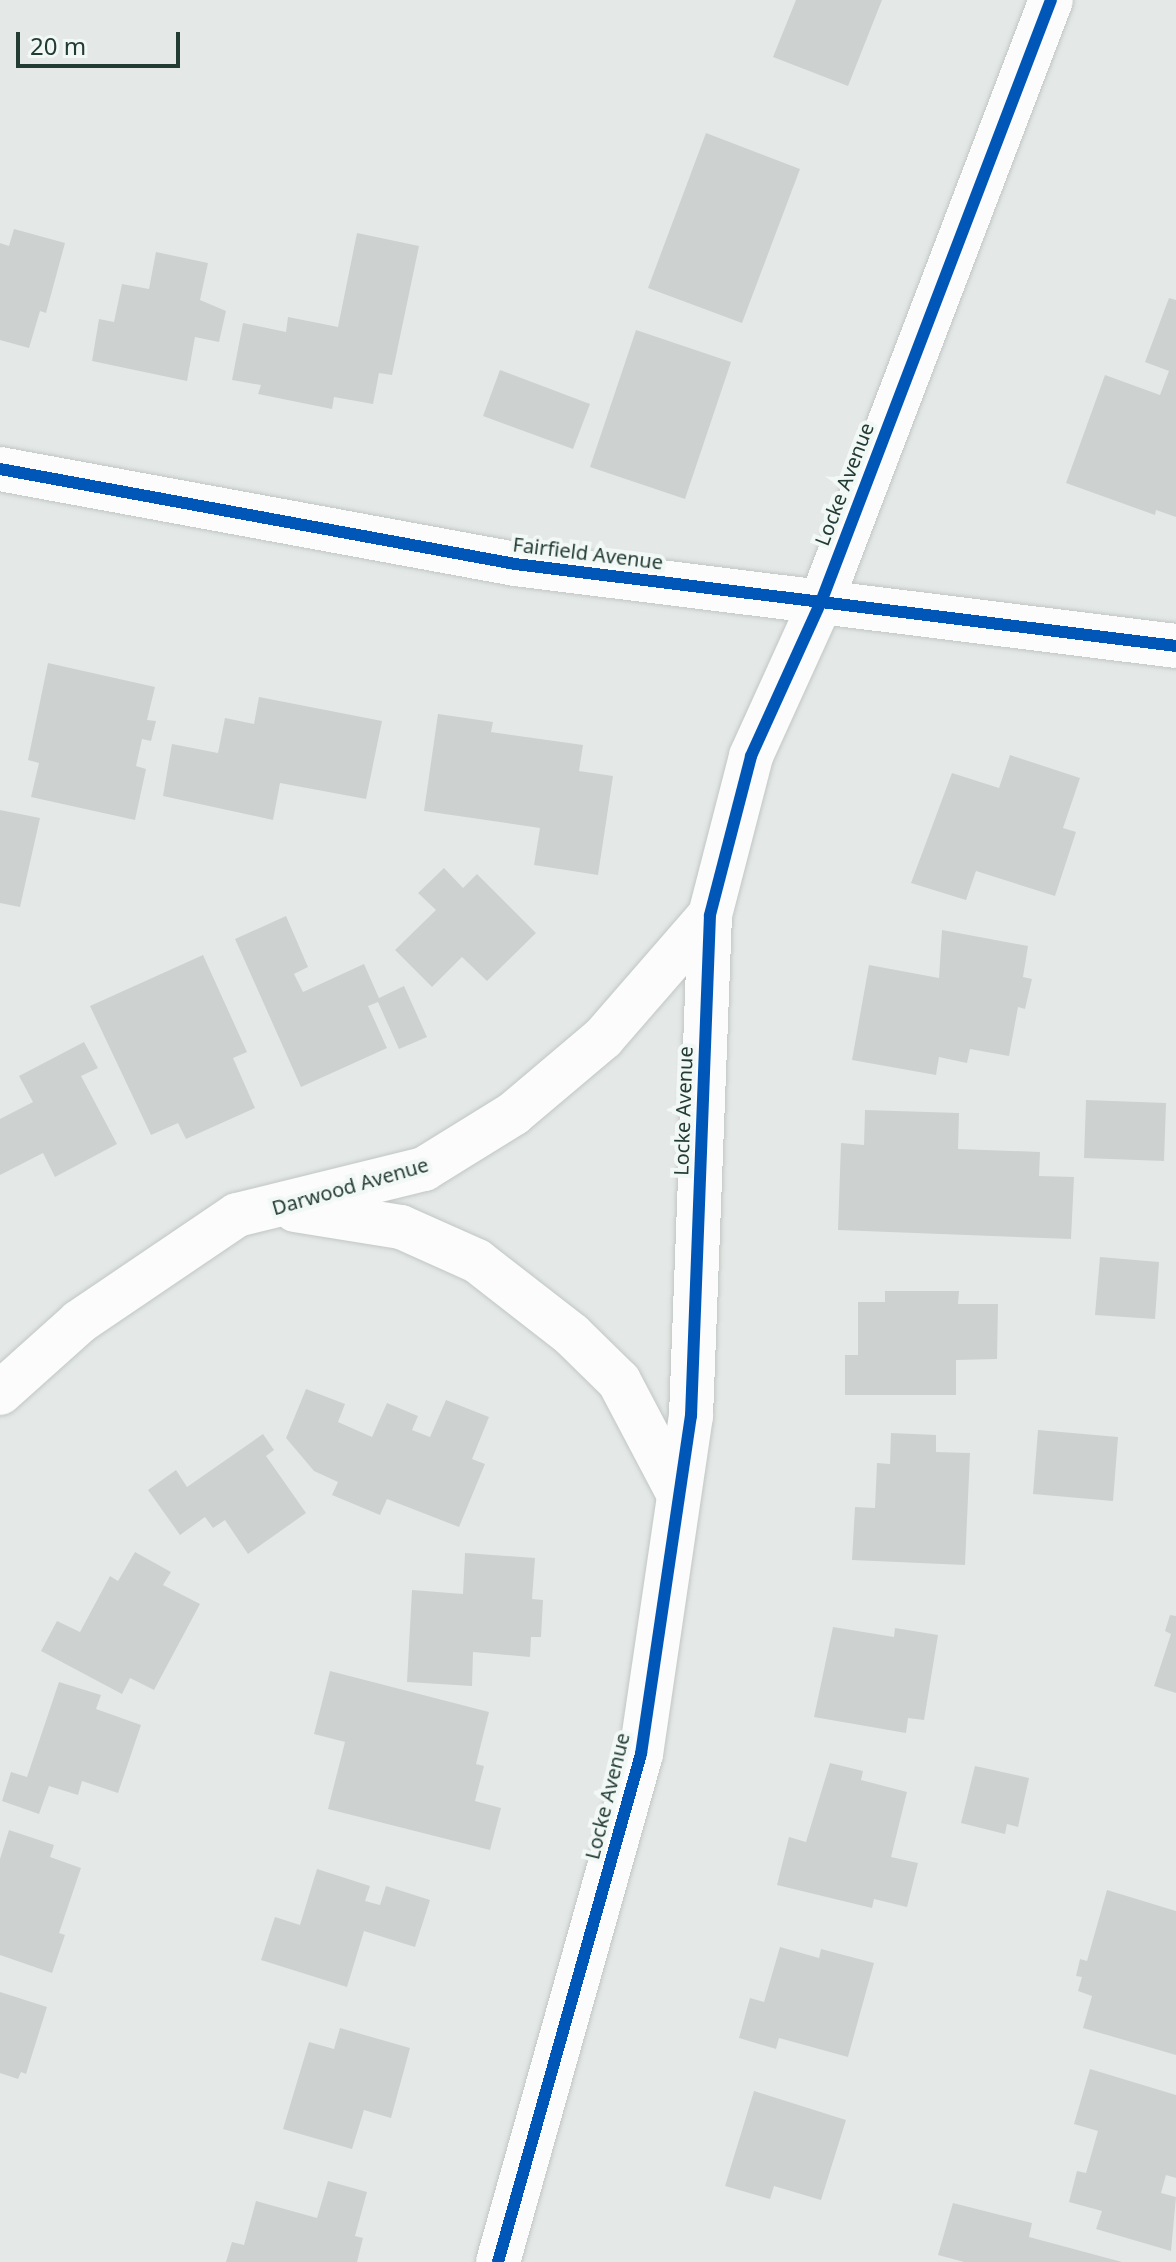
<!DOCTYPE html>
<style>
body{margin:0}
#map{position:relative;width:1176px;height:2262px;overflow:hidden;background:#e4e9e7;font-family:"Noto Sans",sans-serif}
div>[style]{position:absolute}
.building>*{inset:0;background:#cdd2d0}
.roads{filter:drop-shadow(0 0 2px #c1c6c4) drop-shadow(0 0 2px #c1c6c4)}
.street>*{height:44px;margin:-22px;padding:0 22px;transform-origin:22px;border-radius:22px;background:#fbfcfb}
.cycleway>*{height:12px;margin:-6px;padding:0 6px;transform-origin:6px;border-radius:6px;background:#0057b8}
span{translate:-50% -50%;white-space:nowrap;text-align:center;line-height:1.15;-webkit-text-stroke:8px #f2f8f5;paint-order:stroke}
.street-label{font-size:20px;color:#223c34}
.scale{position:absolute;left:16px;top:32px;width:164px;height:36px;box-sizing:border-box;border:4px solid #223c34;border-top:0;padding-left:10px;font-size:24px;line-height:28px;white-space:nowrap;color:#223c34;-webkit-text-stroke:6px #f2f8f5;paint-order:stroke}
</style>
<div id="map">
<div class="building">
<i style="clip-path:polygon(796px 0,882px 0,848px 86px,773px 57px)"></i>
<i style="clip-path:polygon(706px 133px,800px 169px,742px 323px,648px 288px)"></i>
<i style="clip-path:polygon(14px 229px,65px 243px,46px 313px,40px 311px,29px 348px,0 340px,0 243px,9px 246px)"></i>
<i style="clip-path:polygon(357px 233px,419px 246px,392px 375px,379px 373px,373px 404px,334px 397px,332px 409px,258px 394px,261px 385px,232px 380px,243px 323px,286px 332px,288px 317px,338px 327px)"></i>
<i style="clip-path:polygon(156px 252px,208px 263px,200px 300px,226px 311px,219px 342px,195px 337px,187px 381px,92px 361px,99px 319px,114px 322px,122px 284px,149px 289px)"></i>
<i style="clip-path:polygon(1169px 298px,1176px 300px,1176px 517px,1156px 510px,1155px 515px,1066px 483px,1105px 375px,1160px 395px,1169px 371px,1145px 362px)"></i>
<i style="clip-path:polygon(636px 330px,731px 362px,685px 499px,590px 467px)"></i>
<i style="clip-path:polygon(500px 370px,590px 404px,573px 449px,483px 416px)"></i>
<i style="clip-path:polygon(48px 663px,155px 687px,147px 720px,156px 721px,151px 741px,142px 739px,136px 766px,146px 769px,135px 820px,31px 797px,39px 763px,28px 760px)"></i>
<i style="clip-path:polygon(259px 697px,382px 721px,366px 799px,280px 783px,273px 820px,163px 796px,172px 744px,218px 753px,225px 718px,254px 724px)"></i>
<i style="clip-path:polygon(438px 714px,493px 722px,491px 732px,583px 745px,579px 771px,613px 776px,598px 875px,534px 865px,540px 828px,424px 811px)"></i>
<i style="clip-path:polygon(1010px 755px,1080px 778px,1063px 828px,1076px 832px,1055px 896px,976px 871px,966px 900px,911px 883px,952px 773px,999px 788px)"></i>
<i style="clip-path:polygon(0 810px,40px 818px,20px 907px,0 903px)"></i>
<i style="clip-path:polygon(444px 868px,463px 888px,477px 874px,536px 933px,487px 981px,462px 957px,432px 987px,395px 950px,436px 910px,418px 893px)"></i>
<i style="clip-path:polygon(286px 916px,308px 967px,294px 974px,303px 992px,364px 964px,379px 998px,404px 986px,427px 1037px,399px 1049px,378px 1002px,368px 1006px,387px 1048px,301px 1087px,235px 939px)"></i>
<i style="clip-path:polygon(942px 930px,1028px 946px,1023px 977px,1032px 979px,1025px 1009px,1018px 1007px,1009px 1056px,970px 1049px,967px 1063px,939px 1057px,936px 1075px,852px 1060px,869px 965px,939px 978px)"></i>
<i style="clip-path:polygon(203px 955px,247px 1052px,233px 1058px,255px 1108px,186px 1139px,178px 1123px,151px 1135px,90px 1006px)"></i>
<i style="clip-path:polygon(84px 1042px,98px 1068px,81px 1076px,117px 1144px,55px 1177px,43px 1153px,0 1175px,0 1119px,33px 1102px,19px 1076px)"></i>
<i style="clip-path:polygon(1086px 1100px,1166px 1103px,1164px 1161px,1084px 1158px)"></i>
<i style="clip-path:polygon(865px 1110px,959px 1113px,958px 1149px,1040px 1152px,1039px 1176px,1074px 1177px,1071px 1239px,838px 1230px,841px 1143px,864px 1145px)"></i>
<i style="clip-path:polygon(1100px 1257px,1159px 1262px,1155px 1319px,1095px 1315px)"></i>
<i style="clip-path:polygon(885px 1291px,959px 1291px,958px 1304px,998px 1304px,997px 1359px,956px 1360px,956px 1395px,845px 1395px,845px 1355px,858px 1355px,858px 1302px,885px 1302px)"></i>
<i style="clip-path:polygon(306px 1389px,345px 1404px,338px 1422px,372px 1437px,387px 1403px,418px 1416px,412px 1430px,430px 1437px,446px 1400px,489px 1417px,472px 1459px,485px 1464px,459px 1527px,387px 1499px,380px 1515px,332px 1495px,338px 1482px,314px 1471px,286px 1438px)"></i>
<i style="clip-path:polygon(1038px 1430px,1118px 1437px,1113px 1501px,1033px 1494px)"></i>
<i style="clip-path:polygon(891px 1433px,936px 1435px,936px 1452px,970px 1453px,965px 1565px,852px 1560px,855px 1507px,875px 1508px,877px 1463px,890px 1464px)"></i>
<i style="clip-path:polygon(263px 1434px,274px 1450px,266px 1456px,306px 1513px,248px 1554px,225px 1520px,213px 1528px,205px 1517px,180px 1535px,148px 1490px,176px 1470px,187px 1487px)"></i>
<i style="clip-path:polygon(135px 1552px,171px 1572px,163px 1585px,200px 1604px,154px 1690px,130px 1678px,122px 1694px,41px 1651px,57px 1621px,80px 1632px,110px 1576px,118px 1581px)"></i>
<i style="clip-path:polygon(465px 1553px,535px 1558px,532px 1599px,543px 1600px,541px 1637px,531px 1637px,530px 1657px,473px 1652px,472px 1686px,407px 1682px,412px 1590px,463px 1594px)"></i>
<i style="clip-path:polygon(1170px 1615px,1176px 1616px,1176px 1693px,1154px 1686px,1171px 1634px,1165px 1631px)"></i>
<i style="clip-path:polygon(833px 1627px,894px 1637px,895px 1628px,938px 1635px,924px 1720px,908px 1718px,906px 1733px,814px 1717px)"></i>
<i style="clip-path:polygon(330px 1671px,489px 1712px,476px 1764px,484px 1766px,475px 1801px,501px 1808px,490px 1850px,328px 1809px,345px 1742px,314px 1734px)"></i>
<i style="clip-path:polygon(59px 1682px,101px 1695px,96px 1709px,141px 1725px,118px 1793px,82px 1781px,78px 1795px,49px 1786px,39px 1814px,2px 1801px,11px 1772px,27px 1777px)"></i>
<i style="clip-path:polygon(830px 1763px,863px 1771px,861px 1780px,907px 1792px,891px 1857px,918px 1863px,907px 1907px,874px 1899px,872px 1908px,777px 1885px,789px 1837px,806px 1842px)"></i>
<i style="clip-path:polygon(975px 1766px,1029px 1778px,1018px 1827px,1007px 1824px,1005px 1834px,961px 1823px)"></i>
<i style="clip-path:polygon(9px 1830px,54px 1845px,50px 1857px,81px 1868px,59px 1933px,65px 1935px,52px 1973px,0 1955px,0 1859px)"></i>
<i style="clip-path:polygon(317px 1869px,370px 1886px,365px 1901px,380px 1905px,386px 1886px,430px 1900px,415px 1947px,364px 1931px,347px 1987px,261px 1960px,275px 1917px,300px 1925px)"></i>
<i style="clip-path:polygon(1107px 1890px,1176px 1911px,1176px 2055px,1083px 2028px,1092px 1996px,1078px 1991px,1082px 1977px,1076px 1976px,1080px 1959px,1087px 1961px)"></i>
<i style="clip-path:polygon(780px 1947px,819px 1958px,821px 1949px,874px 1963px,848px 2057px,779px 2038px,776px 2049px,739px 2038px,750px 1998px,764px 2002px)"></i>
<i style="clip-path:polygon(0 1992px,47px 2007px,26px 2074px,21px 2072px,18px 2079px,0 2073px)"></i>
<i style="clip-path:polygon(340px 2028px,410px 2048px,391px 2118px,364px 2110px,352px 2149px,283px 2129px,309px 2042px,334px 2049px)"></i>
<i style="clip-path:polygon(1090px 2069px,1176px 2095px,1176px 2178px,1166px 2175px,1161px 2193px,1176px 2197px,1171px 2251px,1096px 2229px,1102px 2211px,1069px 2202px,1077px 2171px,1086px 2173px,1098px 2131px,1074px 2124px)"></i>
<i style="clip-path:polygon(754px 2091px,846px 2120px,821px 2200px,774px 2186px,770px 2199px,725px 2186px)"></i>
<i style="clip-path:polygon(328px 2181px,367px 2192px,355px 2236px,363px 2238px,357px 2262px,226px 2262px,232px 2242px,244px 2245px,256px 2201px,317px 2218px)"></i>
<i style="clip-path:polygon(953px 2203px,1032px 2223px,1029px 2237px,1122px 2262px,964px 2262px,938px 2255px)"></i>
</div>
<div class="roads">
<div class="street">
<i style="left:0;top:469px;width:524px;rotate:10.45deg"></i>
<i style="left:515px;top:564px;width:666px;rotate:7.07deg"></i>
<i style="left:295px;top:1210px;width:107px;rotate:9.1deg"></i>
<i style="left:401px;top:1227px;width:83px;rotate:24.1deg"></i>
<i style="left:477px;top:1261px;width:120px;rotate:37.9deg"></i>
<i style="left:572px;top:1335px;width:66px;rotate:44.4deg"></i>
<i style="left:619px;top:1381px;width:124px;rotate:62.2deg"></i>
<i style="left:0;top:1393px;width:106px;rotate:-41.9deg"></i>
<i style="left:79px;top:1322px;width:191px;rotate:-34.1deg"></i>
<i style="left:237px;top:1215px;width:193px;rotate:-13.8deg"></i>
<i style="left:424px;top:1169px;width:105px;rotate:-31.7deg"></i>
<i style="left:513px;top:1114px;width:118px;rotate:-40.2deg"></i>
<i style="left:603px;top:1038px;width:163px;rotate:-49deg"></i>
<i style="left:498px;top:2262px;width:528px;rotate:-74.28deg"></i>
<i style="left:641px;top:1754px;width:342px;rotate:-81.6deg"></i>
<i style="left:691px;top:1416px;width:501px;rotate:-87.83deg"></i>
<i style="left:710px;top:915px;width:164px;rotate:-75.5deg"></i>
<i style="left:751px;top:756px;width:169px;rotate:-65.6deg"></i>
<i style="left:821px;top:602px;width:644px;rotate:-69.09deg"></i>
</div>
</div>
<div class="cycleway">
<i style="left:0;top:469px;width:524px;rotate:10.45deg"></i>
<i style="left:515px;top:564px;width:666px;rotate:7.07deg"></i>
<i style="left:498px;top:2262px;width:528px;rotate:-74.28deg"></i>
<i style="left:641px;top:1754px;width:342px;rotate:-81.6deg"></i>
<i style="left:691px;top:1416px;width:501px;rotate:-87.83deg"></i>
<i style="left:710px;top:915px;width:164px;rotate:-75.5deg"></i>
<i style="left:751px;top:756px;width:169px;rotate:-65.6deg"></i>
<i style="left:821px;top:602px;width:644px;rotate:-69.09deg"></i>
</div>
<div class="street-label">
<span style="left:844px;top:484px;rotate:-69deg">Locke Avenue</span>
<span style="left:588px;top:553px;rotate:7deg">Fairfield Avenue</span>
<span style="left:683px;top:1111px;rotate:-88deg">Locke Avenue</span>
<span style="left:350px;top:1186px;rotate:-16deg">Darwood Avenue</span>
<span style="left:607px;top:1796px;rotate:-76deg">Locke Avenue</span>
</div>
<div class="scale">20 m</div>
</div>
